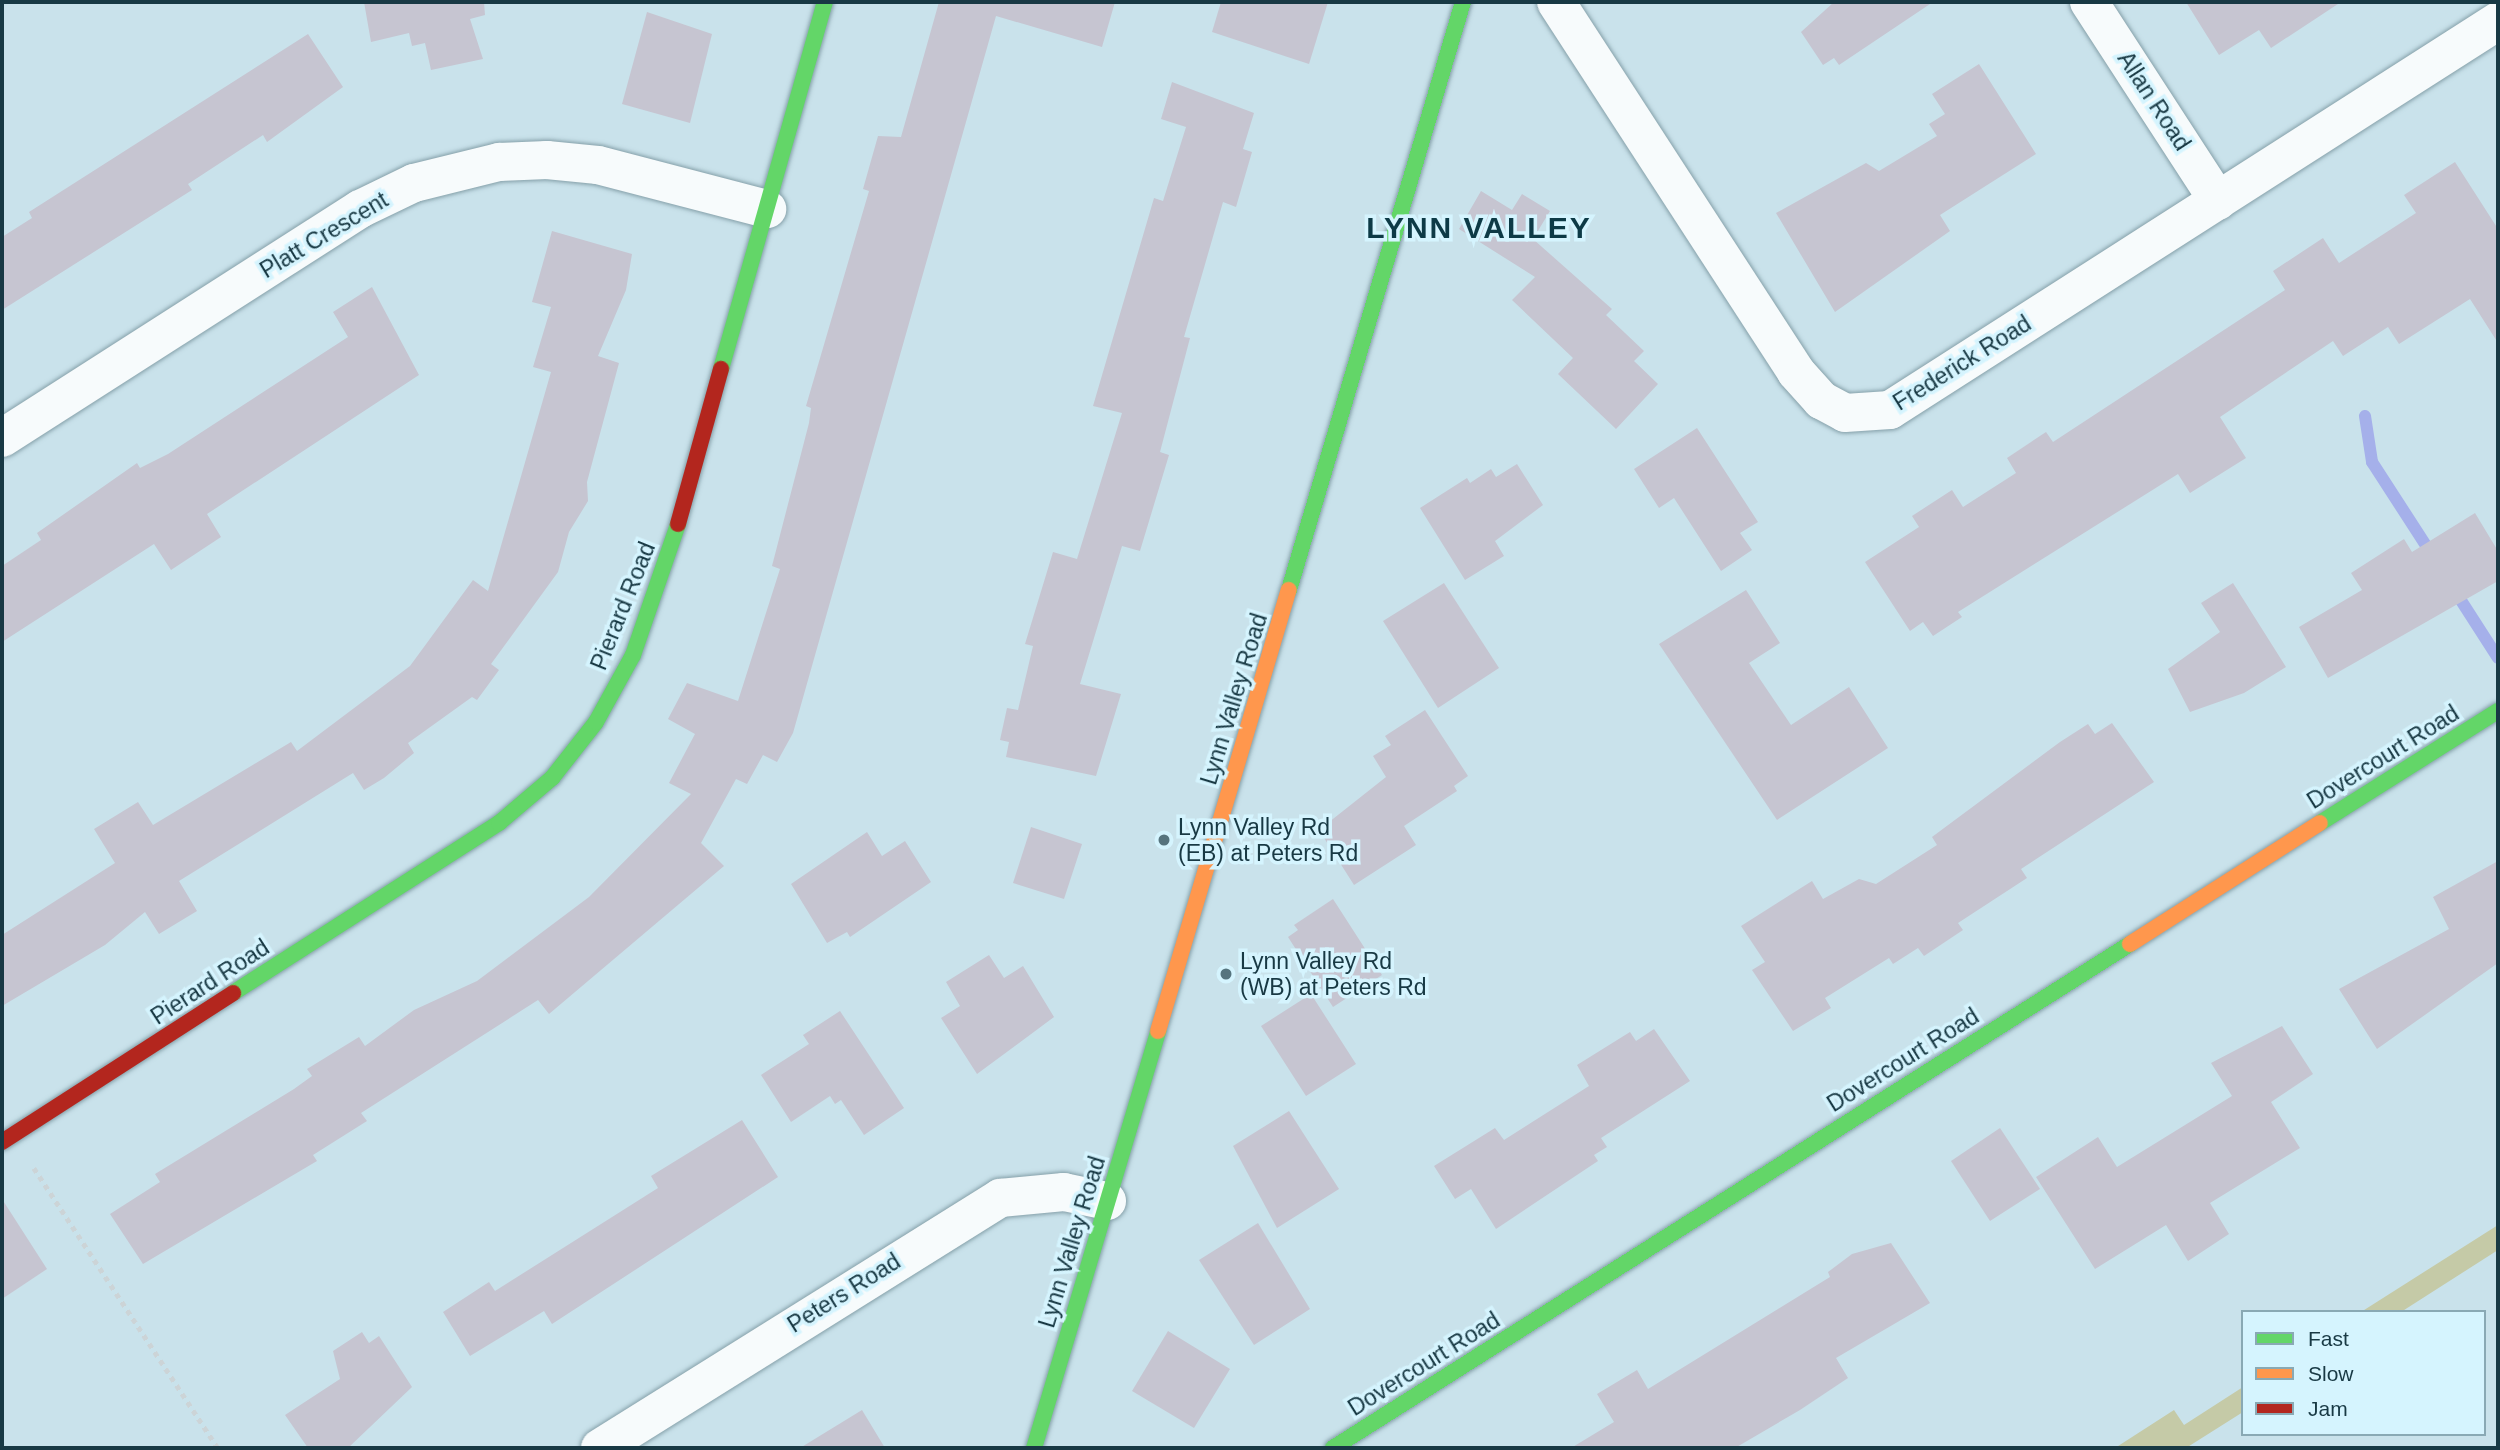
<!DOCTYPE html>
<style>
body{margin:0}
#map{position:relative;width:2500px;height:1450px;overflow:hidden;background:#c9e2eb;font-family:Arial,sans-serif}
div>[style]{position:absolute}
.green>*{inset:0;background:#c5caa7}
.stream>*{height:12px;margin:-6px;padding:0 6px;transform-origin:6px;border-radius:6px;background:#a5b0ea}
.building>*{inset:0;background:#c6c5d1}
.path>*{height:4.5px;margin-top:-2.25px;transform-origin:0;background:repeating-linear-gradient(90deg,#ccd4d7 0 5px,transparent 0 10px)}
.roads{filter:drop-shadow(0 0 2px #85a0a9) drop-shadow(0 0 2px #85a0a9)}
.street>*{height:38px;margin:-19px;padding:0 19px;transform-origin:19px;border-radius:19px;background:#f7fbfc}
.fast>*{height:16px;margin:-8px;padding:0 8px;transform-origin:8px;border-radius:8px;background:#63d668}
.slow>*{height:16px;margin:-8px;padding:0 8px;transform-origin:8px;border-radius:8px;background:#ff974d}
.jam>*{height:16px;margin:-8px;padding:0 8px;transform-origin:8px;border-radius:8px;background:#b3261e}
.dots>*{width:19px;height:19px;translate:-50% -50%;box-sizing:border-box;border:4px solid #d5f4fe;border-radius:50%}
span{translate:-50% -50%;white-space:nowrap;text-align:center;line-height:1.15;-webkit-text-stroke:7px #d5f4fe;paint-order:stroke}
.street-label{font-size:23px;color:#183944}
.poi-label{font-size:23px;color:#183944}
.left{translate:0 -50%;text-align:left}
.district-label{font-size:30px;color:#0d3a46;font-weight:700;letter-spacing:2px}
.frame{position:absolute;inset:0;border:4px solid #183944;pointer-events:none}
.legend{position:absolute;left:2241px;top:1310px;width:245px;height:126px;box-sizing:border-box;background:#d5f4fe;border:2px solid #89a9b4;margin:0;padding:9px 12px;list-style:none;font-size:21px;color:#183944}
.legend li{display:flex;align-items:center;gap:14px;height:35px}
.legend b{width:35px;border:2px solid #89a9b4}
</style>
<div id="map">
<div class="green">
<i style="clip-path:polygon(2498px 1225px,2498px 1250px,2426px 1296px,2401px 1312px,2361px 1312px)"></i>
<i style="clip-path:polygon(2243px 1387px,2243px 1412px,2186px 1448px,2115px 1448px,2174px 1410px,2184px 1425px)"></i>
</div>
<div class="stream">
<i style="left:2365px;top:416px;width:47px;rotate:81.3deg"></i>
<i style="left:2372px;top:462px;width:114px;rotate:57.1deg"></i>
<i style="left:2453px;top:588px;width:83px;rotate:57.3deg"></i>
</div>
<div class="building">
<i style="clip-path:polygon(364px 2px,484px 2px,485px 15px,470px 19px,483px 59px,431px 70px,425px 43px,412px 46px,409px 33px,371px 42px)"></i>
<i style="clip-path:polygon(939px 2px,1115px 2px,1102px 47px,996px 16px,793px 733px,777px 762px,763px 755px,747px 784px,736px 779px,701px 843px,724px 866px,549px 1014px,538px 1000px,361px 1113px,367px 1121px,313px 1155px,317px 1161px,143px 1264px,110px 1214px,160px 1182px,155px 1174px,294px 1089px,312px 1076px,307px 1069px,359px 1037px,365px 1046px,414px 1010px,477px 981px,589px 897px,691px 794px,669px 783px,695px 734px,668px 719px,687px 683px,738px 701px,780px 569px,772px 566px,809px 423px,811px 408px,806px 406px,869px 191px,863px 189px,878px 136px,901px 137px)"></i>
<i style="clip-path:polygon(1221px 2px,1328px 2px,1309px 64px,1212px 32px)"></i>
<i style="clip-path:polygon(1834px 2px,1933px 2px,1839px 65px,1834px 58px,1823px 65px,1801px 32px)"></i>
<i style="clip-path:polygon(2186px 2px,2341px 2px,2271px 48px,2259px 30px,2219px 55px)"></i>
<i style="clip-path:polygon(647px 12px,712px 34px,690px 123px,622px 104px)"></i>
<i style="clip-path:polygon(308px 34px,343px 87px,267px 142px,263px 135px,188px 184px,192px 190px,2px 310px,2px 237px,32px 218px,29px 212px)"></i>
<i style="clip-path:polygon(1979px 64px,2036px 154px,1940px 215px,1950px 231px,1835px 312px,1776px 213px,1866px 163px,1879px 171px,1937px 136px,1929px 124px,1945px 114px,1932px 94px)"></i>
<i style="clip-path:polygon(1172px 82px,1254px 113px,1243px 149px,1252px 152px,1236px 207px,1223px 202px,1184px 337px,1190px 338px,1160px 452px,1169px 455px,1140px 551px,1122px 546px,1080px 684px,1121px 694px,1096px 776px,1006px 757px,1009px 742px,1000px 740px,1007px 708px,1018px 710px,1033px 646px,1025px 644px,1053px 552px,1077px 559px,1122px 413px,1093px 406px,1154px 198px,1163px 201px,1186px 127px,1161px 119px)"></i>
<i style="clip-path:polygon(2455px 162px,2498px 229px,2498px 343px,2470px 299px,2399px 344px,2388px 327px,2343px 356px,2333px 341px,2220px 417px,2246px 458px,2190px 493px,2178px 474px,1958px 612px,1962px 617px,1933px 636px,1923px 622px,1910px 631px,1865px 562px,1919px 527px,1912px 516px,1952px 490px,1963px 507px,2016px 473px,2007px 458px,2046px 432px,2053px 442px,2285px 290px,2273px 271px,2323px 238px,2339px 263px,2416px 213px,2404px 195px)"></i>
<i style="clip-path:polygon(1481px 191px,1512px 210px,1522px 194px,1550px 211px,1533px 239px,1612px 309px,1606px 315px,1644px 351px,1634px 361px,1658px 384px,1616px 429px,1558px 374px,1573px 358px,1512px 300px,1535px 277px,1459px 229px)"></i>
<i style="clip-path:polygon(552px 231px,632px 254px,626px 290px,598px 356px,619px 363px,587px 482px,588px 501px,569px 532px,558px 572px,491px 664px,499px 670px,477px 700px,472px 697px,408px 743px,414px 753px,384px 778px,364px 790px,353px 773px,179px 881px,197px 911px,159px 934px,145px 912px,105px 945px,2px 1006px,2px 935px,115px 863px,94px 829px,138px 802px,153px 825px,291px 742px,297px 751px,410px 666px,473px 580px,488px 591px,551px 372px,533px 367px,551px 307px,532px 302px)"></i>
<i style="clip-path:polygon(372px 287px,419px 375px,207px 514px,221px 537px,171px 570px,154px 544px,2px 642px,2px 566px,41px 540px,37px 533px,137px 463px,140px 468px,168px 454px,348px 337px,333px 312px)"></i>
<i style="clip-path:polygon(1697px 428px,1758px 522px,1740px 533px,1752px 550px,1721px 571px,1674px 498px,1659px 508px,1634px 469px)"></i>
<i style="clip-path:polygon(1517px 464px,1543px 505px,1495px 541px,1504px 556px,1465px 580px,1420px 508px,1467px 478px,1470px 483px,1491px 469px,1496px 477px)"></i>
<i style="clip-path:polygon(2475px 513px,2498px 551px,2498px 581px,2328px 678px,2299px 627px,2362px 590px,2351px 573px,2404px 539px,2412px 552px)"></i>
<i style="clip-path:polygon(1444px 583px,1499px 668px,1438px 708px,1383px 621px)"></i>
<i style="clip-path:polygon(2233px 583px,2286px 667px,2244px 693px,2190px 712px,2168px 669px,2220px 632px,2201px 603px)"></i>
<i style="clip-path:polygon(1746px 590px,1780px 643px,1749px 663px,1791px 725px,1849px 687px,1888px 748px,1777px 820px,1659px 644px)"></i>
<i style="clip-path:polygon(1425px 710px,1468px 776px,1454px 786px,1457px 791px,1404px 826px,1416px 845px,1354px 885px,1319px 830px,1386px 777px,1373px 756px,1391px 745px,1385px 736px)"></i>
<i style="clip-path:polygon(2112px 723px,2154px 782px,2021px 869px,2027px 878px,1958px 923px,1963px 930px,1924px 956px,1918px 948px,1893px 964px,1889px 958px,1825px 998px,1831px 1008px,1793px 1031px,1752px 970px,1765px 962px,1741px 926px,1812px 881px,1823px 899px,1859px 879px,1876px 884px,1937px 845px,1932px 837px,2060px 742px,2088px 724px,2095px 734px)"></i>
<i style="clip-path:polygon(1031px 827px,1082px 844px,1064px 899px,1013px 883px)"></i>
<i style="clip-path:polygon(867px 832px,882px 856px,905px 841px,931px 882px,850px 937px,847px 932px,827px 943px,791px 884px)"></i>
<i style="clip-path:polygon(2498px 861px,2498px 963px,2377px 1049px,2339px 989px,2449px 929px,2433px 897px)"></i>
<i style="clip-path:polygon(1333px 899px,1382px 975px,1333px 1007px,1288px 937px,1298px 930px,1294px 925px)"></i>
<i style="clip-path:polygon(989px 955px,1004px 978px,1023px 966px,1054px 1017px,977px 1074px,941px 1018px,960px 1006px,946px 982px)"></i>
<i style="clip-path:polygon(1311px 994px,1356px 1064px,1306px 1096px,1261px 1026px)"></i>
<i style="clip-path:polygon(840px 1011px,904px 1108px,864px 1135px,841px 1100px,835px 1104px,830px 1096px,791px 1122px,761px 1075px,809px 1044px,803px 1035px)"></i>
<i style="clip-path:polygon(2282px 1026px,2313px 1074px,2271px 1102px,2300px 1148px,2210px 1203px,2229px 1234px,2188px 1261px,2166px 1225px,2095px 1269px,2036px 1177px,2098px 1137px,2117px 1167px,2232px 1096px,2211px 1063px)"></i>
<i style="clip-path:polygon(1654px 1029px,1690px 1081px,1601px 1138px,1607px 1147px,1594px 1155px,1598px 1161px,1496px 1229px,1471px 1189px,1455px 1199px,1434px 1166px,1495px 1128px,1504px 1140px,1589px 1086px,1577px 1065px,1630px 1032px,1636px 1041px)"></i>
<i style="clip-path:polygon(1289px 1111px,1339px 1189px,1277px 1228px,1233px 1146px)"></i>
<i style="clip-path:polygon(742px 1120px,778px 1177px,552px 1324px,544px 1311px,470px 1356px,443px 1312px,489px 1282px,495px 1291px,658px 1188px,651px 1176px)"></i>
<i style="clip-path:polygon(2000px 1128px,2040px 1189px,1990px 1221px,1951px 1161px)"></i>
<i style="clip-path:polygon(2px 1199px,47px 1269px,2px 1299px)"></i>
<i style="clip-path:polygon(1258px 1223px,1310px 1309px,1254px 1345px,1199px 1260px)"></i>
<i style="clip-path:polygon(1891px 1243px,1930px 1303px,1836px 1358px,1848px 1378px,1800px 1410px,1735px 1448px,1571px 1448px,1614px 1422px,1597px 1394px,1637px 1370px,1648px 1389px,1830px 1277px,1828px 1272px,1852px 1254px)"></i>
<i style="clip-path:polygon(1168px 1331px,1230px 1369px,1194px 1428px,1132px 1391px)"></i>
<i style="clip-path:polygon(362px 1332px,369px 1343px,379px 1336px,412px 1387px,348px 1448px,308px 1448px,285px 1415px,340px 1379px,333px 1351px)"></i>
<i style="clip-path:polygon(862px 1410px,885px 1448px,800px 1448px)"></i>
</div>
<div class="path">
<i style="left:34px;top:1168px;width:335px;rotate:56.7deg"></i>
</div>
<div class="roads">
<div class="street">
<i style="left:1556px;top:2px;width:441px;rotate:57deg"></i>
<i style="left:1796px;top:372px;width:38px;rotate:48deg"></i>
<i style="left:1821px;top:400px;width:27px;rotate:28deg"></i>
<i style="left:1845px;top:413px;width:45px;rotate:-3.8deg"></i>
<i style="left:1890px;top:410px;width:722px;rotate:-32.61deg"></i>
<i style="left:2089px;top:2px;width:237px;rotate:57deg"></i>
<i style="left:2px;top:438px;width:425px;rotate:-32.6deg"></i>
<i style="left:360px;top:209px;width:60px;rotate:-25.7deg"></i>
<i style="left:414px;top:183px;width:88px;rotate:-13.9deg"></i>
<i style="left:499px;top:162px;width:48px;rotate:-2.4deg"></i>
<i style="left:547px;top:160px;width:51px;rotate:5.6deg"></i>
<i style="left:598px;top:165px;width:175px;rotate:14.6deg"></i>
<i style="left:600px;top:1448px;width:472px;rotate:-32deg"></i>
<i style="left:1000px;top:1198px;width:64px;rotate:-5.4deg"></i>
<i style="left:1064px;top:1192px;width:44px;rotate:11.8deg"></i>
</div>
<div class="fast">
<i style="left:721px;top:369px;width:381px;rotate:-74.2deg"></i>
<i style="left:1289px;top:590px;width:613px;rotate:-73.52deg"></i>
<i style="left:2320px;top:823px;width:210px;rotate:-32.2deg"></i>
<i style="left:233px;top:993px;width:316px;rotate:-32.6deg"></i>
<i style="left:499px;top:823px;width:70px;rotate:-40.3deg"></i>
<i style="left:552px;top:778px;width:71px;rotate:-51.8deg"></i>
<i style="left:596px;top:722px;width:77px;rotate:-61.1deg"></i>
<i style="left:633px;top:655px;width:139px;rotate:-71deg"></i>
<i style="left:1034px;top:1448px;width:435px;rotate:-73.4deg"></i>
<i style="left:1333px;top:1448px;width:943px;rotate:-32.31deg"></i>
</div>
<div class="slow">
<i style="left:2130px;top:944px;width:225px;rotate:-32.5deg"></i>
<i style="left:1158px;top:1031px;width:460px;rotate:-73.5deg"></i>
</div>
<div class="jam">
<i style="left:678px;top:524px;width:161px;rotate:-74.5deg"></i>
<i style="left:2px;top:1142px;width:275px;rotate:-32.8deg"></i>
</div>
</div>
<div class="dots">
<i style="left:1164px;top:840px;background:#56747e"></i>
<i style="left:1226px;top:974px;background:#56747e"></i>
</div>
<div class="street-label">
<span style="left:2154px;top:101px;rotate:57deg">Allan Road</span>
<span style="left:324px;top:235px;rotate:-31deg">Platt Crescent</span>
<span style="left:1962px;top:363px;rotate:-32deg">Frederick Road</span>
<span style="left:623px;top:606px;rotate:-68deg">Pierard Road</span>
<span style="left:1234px;top:699px;rotate:-73deg">Lynn Valley Road</span>
<span style="left:2383px;top:757px;rotate:-32deg">Dovercourt Road</span>
<span style="left:210px;top:982px;rotate:-33deg">Pierard Road</span>
<span style="left:1903px;top:1060px;rotate:-32deg">Dovercourt Road</span>
<span style="left:1072px;top:1242px;rotate:-73deg">Lynn Valley Road</span>
<span style="left:844px;top:1293px;rotate:-32deg">Peters Road</span>
<span style="left:1424px;top:1364px;rotate:-32deg">Dovercourt Road</span>
</div>
<div class="poi-label">
<span class="left" style="left:1178px;top:840px">Lynn Valley Rd<br>(EB) at Peters Rd</span>
<span class="left" style="left:1240px;top:974px">Lynn Valley Rd<br>(WB) at Peters Rd</span>
</div>
<div class="district-label">
<span style="left:1479px;top:228px">LYNN VALLEY</span>
</div>
<div class="frame"></div>
<ul class="legend">
<li><b style="height:9px;background:#63d668"></b>Fast</li>
<li><b style="height:9px;background:#ff974d"></b>Slow</li>
<li><b style="height:9px;background:#b3261e"></b>Jam</li>
</ul>
</div>
